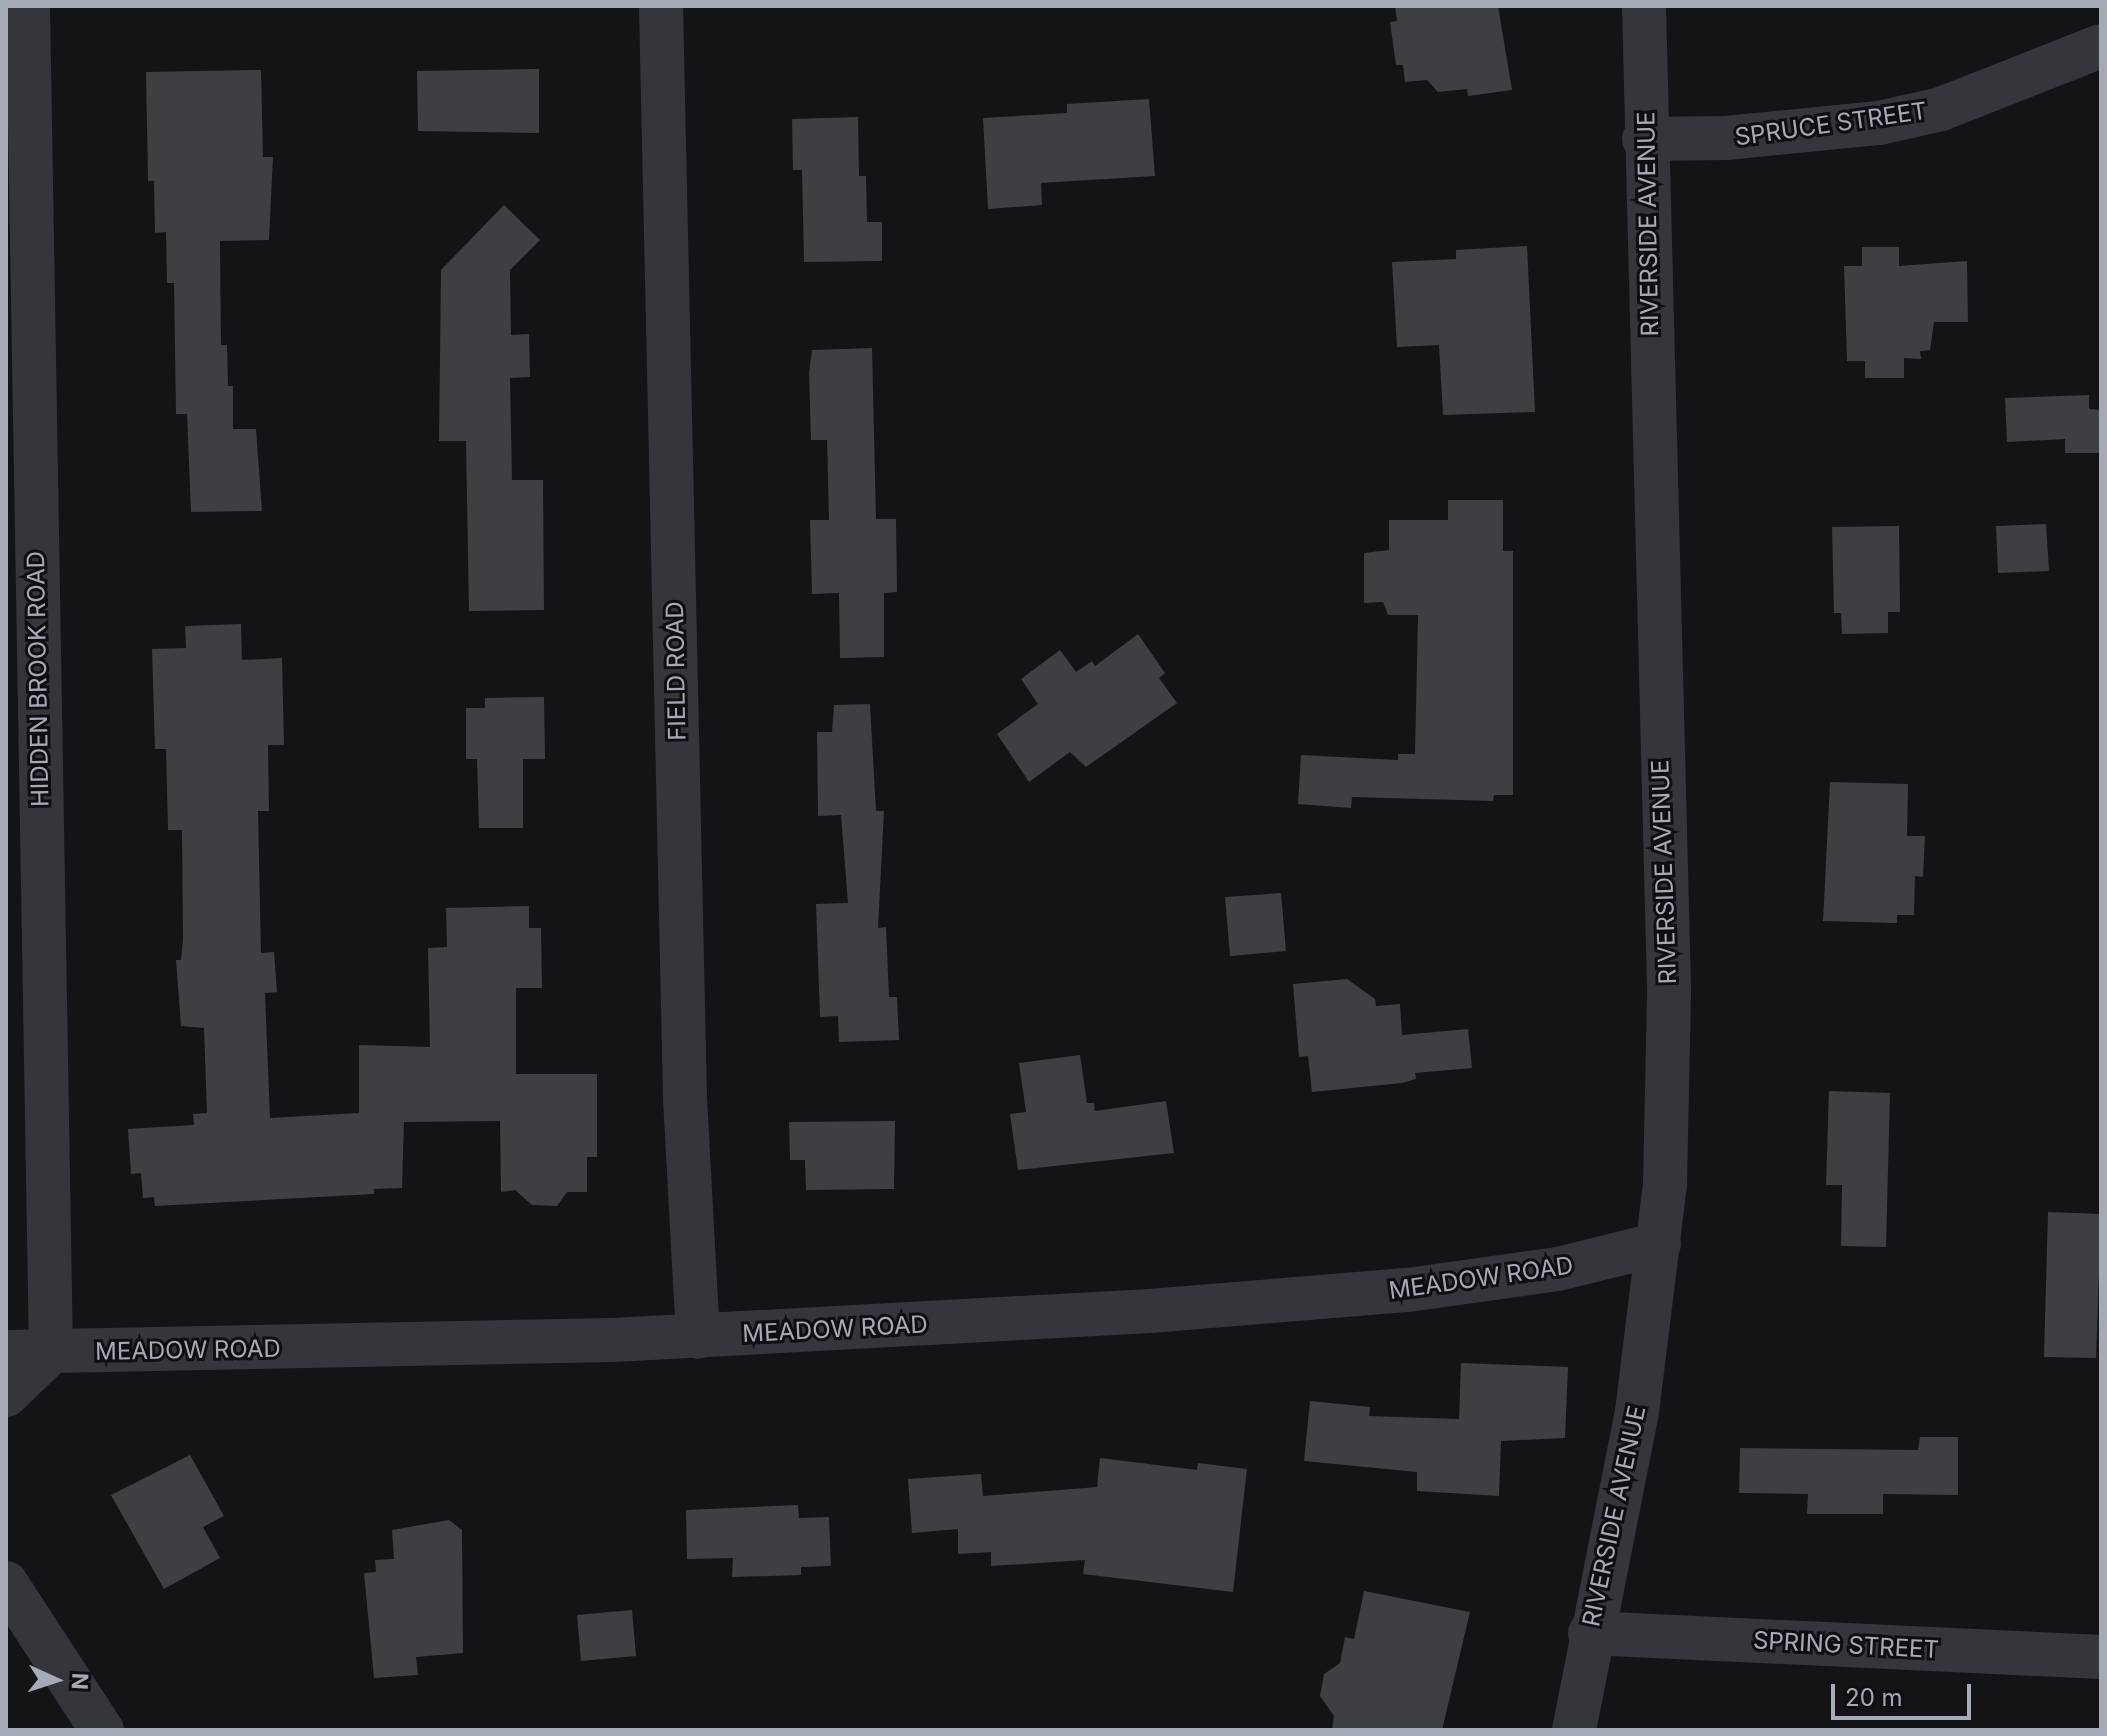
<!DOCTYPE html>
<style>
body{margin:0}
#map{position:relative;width:2107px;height:1736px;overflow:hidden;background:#141416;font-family:Inter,sans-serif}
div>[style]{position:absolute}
.building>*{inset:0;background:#3e3f43}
.minor>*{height:44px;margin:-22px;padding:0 22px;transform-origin:22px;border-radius:22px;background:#35363b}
span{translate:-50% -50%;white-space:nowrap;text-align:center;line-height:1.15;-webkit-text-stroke:6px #0f0f11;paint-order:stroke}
.street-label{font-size:24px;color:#a5aab7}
.frame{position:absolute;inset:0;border:8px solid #a5aab7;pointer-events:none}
.north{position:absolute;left:16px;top:1640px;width:80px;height:80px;-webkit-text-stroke:6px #0f0f11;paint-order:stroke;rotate:93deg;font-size:22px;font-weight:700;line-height:32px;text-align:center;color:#a5aab7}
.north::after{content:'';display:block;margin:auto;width:28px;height:36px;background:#a5aab7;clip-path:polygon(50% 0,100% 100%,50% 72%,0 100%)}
.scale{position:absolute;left:1831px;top:1684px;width:140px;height:36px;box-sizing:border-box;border:4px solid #a5aab7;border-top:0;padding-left:10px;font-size:24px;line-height:28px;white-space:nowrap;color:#a5aab7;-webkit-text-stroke:6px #0f0f11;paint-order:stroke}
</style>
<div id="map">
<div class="building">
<i style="clip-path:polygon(1395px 6px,1498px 6px,1512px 90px,1468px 96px,1467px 89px,1438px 92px,1427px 80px,1405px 82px,1403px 65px,1396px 65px,1390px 22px,1397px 21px)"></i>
<i style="clip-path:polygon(539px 69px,539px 133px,418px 131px,417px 71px)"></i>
<i style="clip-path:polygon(261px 70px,263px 157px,273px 157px,269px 240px,220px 241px,221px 345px,227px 345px,228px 386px,233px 386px,233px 429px,256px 429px,262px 511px,191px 512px,187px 414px,176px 414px,174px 283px,167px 283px,166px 232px,155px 233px,154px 181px,148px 181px,146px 72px)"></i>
<i style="clip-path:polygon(1149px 99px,1155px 176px,1041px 183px,1042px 205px,988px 209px,983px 118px,1067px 113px,1067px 104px)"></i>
<i style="clip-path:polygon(858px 117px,859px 176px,866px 176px,867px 222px,882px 222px,882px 261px,804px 262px,802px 170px,793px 170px,792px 119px)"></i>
<i style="clip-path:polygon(504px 205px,540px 240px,510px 270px,511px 335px,529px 334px,530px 377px,510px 378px,512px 480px,543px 480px,544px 610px,469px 611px,466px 441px,439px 441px,441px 270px)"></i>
<i style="clip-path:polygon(1527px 246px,1535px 412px,1443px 415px,1439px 345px,1397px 347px,1392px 262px,1456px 259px,1456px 250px)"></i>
<i style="clip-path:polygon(1862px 247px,1899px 247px,1899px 266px,1967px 261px,1968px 322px,1934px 322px,1930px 350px,1920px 351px,1921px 359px,1904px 358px,1904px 378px,1865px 378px,1865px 361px,1847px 361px,1844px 266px,1862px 266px)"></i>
<i style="clip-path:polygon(872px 348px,876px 519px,896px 519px,897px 592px,884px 593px,884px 657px,840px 658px,839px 593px,812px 594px,810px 520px,829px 520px,827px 440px,811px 440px,809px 373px,812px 350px)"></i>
<i style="clip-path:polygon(2089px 395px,2089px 409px,2101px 410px,2101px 453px,2065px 453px,2065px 439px,2007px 442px,2005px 398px)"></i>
<i style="clip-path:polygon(1448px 500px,1503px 500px,1503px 551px,1513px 551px,1513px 795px,1494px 795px,1493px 801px,1352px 797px,1351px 808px,1298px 804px,1301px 755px,1398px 760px,1398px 754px,1415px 754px,1418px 615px,1388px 615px,1383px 602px,1364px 603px,1364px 553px,1389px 550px,1389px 520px,1448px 520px)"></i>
<i style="clip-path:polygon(2046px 524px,2049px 571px,1998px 573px,1996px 526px)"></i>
<i style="clip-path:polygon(1899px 526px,1900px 612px,1888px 612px,1888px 633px,1842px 634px,1841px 613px,1834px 613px,1832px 527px)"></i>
<i style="clip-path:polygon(241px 624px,242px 660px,282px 658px,284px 745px,268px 745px,269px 811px,258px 811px,261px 953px,274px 952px,277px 992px,265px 993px,270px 1118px,359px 1113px,359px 1045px,430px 1047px,428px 948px,447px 947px,446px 908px,529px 906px,529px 928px,541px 928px,542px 988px,516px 988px,516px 1074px,597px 1074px,597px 1157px,587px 1157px,587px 1192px,567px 1192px,557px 1206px,532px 1205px,515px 1190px,501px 1192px,500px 1121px,404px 1122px,402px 1188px,374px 1189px,374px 1194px,155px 1206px,154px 1197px,143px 1198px,141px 1173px,131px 1174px,128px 1129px,194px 1125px,193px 1114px,207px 1113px,204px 1028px,181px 1026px,176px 960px,181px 960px,183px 939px,182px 830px,168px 830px,166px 749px,155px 749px,152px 649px,186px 648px,185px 626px)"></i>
<i style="clip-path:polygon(1138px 634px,1165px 673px,1159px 678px,1177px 703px,1086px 767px,1070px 752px,1029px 782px,997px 734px,1038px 704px,1021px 679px,1060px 650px,1076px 672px,1092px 661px,1095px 666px)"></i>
<i style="clip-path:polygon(544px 697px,545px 759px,523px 759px,523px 828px,479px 828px,477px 759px,466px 759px,466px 708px,485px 708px,485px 698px)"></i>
<i style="clip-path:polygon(870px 704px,876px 811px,884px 811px,878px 928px,886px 927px,889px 997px,897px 997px,899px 1040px,839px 1042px,838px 1016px,820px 1017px,816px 904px,848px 903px,841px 815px,818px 816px,817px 732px,832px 732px,834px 705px)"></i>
<i style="clip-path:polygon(1830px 782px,1908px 784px,1907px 836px,1925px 836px,1923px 877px,1915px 876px,1914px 915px,1897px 915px,1897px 923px,1823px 921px)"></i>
<i style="clip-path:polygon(1281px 893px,1286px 951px,1230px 956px,1225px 897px)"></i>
<i style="clip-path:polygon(1347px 979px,1375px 999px,1376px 1006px,1400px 1004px,1402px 1035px,1468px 1029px,1472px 1068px,1415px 1073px,1416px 1079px,1402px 1083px,1312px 1092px,1308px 1056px,1299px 1057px,1293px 984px)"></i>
<i style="clip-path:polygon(1080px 1055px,1087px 1103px,1094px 1103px,1095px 1111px,1166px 1101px,1174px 1153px,1018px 1170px,1010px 1114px,1026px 1112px,1019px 1063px)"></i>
<i style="clip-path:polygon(1829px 1091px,1890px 1093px,1886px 1247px,1841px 1246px,1842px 1185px,1826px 1185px)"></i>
<i style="clip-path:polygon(895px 1121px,894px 1189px,806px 1190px,805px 1160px,790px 1160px,789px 1122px)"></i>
<i style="clip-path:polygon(2048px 1212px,2101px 1214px,2096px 1358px,2044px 1357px)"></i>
<i style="clip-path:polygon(1461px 1363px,1568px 1367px,1565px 1438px,1501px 1441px,1499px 1496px,1417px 1491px,1417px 1472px,1304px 1461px,1310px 1401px,1370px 1407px,1369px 1416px,1459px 1419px)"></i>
<i style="clip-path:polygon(1920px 1437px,1958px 1437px,1958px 1495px,1883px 1494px,1883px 1514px,1807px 1514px,1808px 1494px,1739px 1493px,1740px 1448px,1918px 1450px)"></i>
<i style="clip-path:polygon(190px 1455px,224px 1516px,203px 1527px,220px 1558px,164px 1589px,111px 1495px)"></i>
<i style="clip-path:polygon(1100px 1458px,1197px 1470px,1198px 1463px,1247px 1469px,1233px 1592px,1083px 1574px,1085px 1560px,991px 1566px,991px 1552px,958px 1554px,958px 1529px,912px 1533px,908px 1479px,981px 1474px,983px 1496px,1097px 1487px)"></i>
<i style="clip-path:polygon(798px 1505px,799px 1518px,829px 1517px,831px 1566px,801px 1567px,801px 1575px,732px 1577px,733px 1558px,687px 1559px,686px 1510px)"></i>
<i style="clip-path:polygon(449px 1520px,462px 1530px,463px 1653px,416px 1657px,418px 1675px,374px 1678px,364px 1573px,376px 1572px,375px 1560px,394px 1559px,392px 1530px)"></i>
<i style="clip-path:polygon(1364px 1591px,1470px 1612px,1442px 1730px,1332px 1730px,1334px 1716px,1320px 1696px,1324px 1674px,1340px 1663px,1345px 1637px,1354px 1639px)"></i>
<i style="clip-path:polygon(632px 1610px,636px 1656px,581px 1661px,577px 1615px)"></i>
</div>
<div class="minor">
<i style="left:661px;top:6px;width:1092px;rotate:88.74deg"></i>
<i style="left:685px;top:1098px;width:239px;rotate:86.9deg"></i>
<i style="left:1644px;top:139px;width:82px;rotate:-0.7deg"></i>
<i style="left:1726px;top:138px;width:154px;rotate:-5.6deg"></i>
<i style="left:1879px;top:123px;width:64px;rotate:-12.7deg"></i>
<i style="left:1941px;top:109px;width:172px;rotate:-21.5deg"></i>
<i style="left:6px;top:1352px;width:607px;rotate:-1.13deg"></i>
<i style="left:613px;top:1340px;width:538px;rotate:-3.09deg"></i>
<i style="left:1150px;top:1311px;width:259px;rotate:-4.7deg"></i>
<i style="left:1408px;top:1290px;width:151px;rotate:-8deg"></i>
<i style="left:1558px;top:1269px;width:104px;rotate:-13.9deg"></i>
<i style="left:6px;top:1395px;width:62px;rotate:-43.7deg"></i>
<i style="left:51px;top:1352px;width:1346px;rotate:-90.98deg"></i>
<i style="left:6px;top:1583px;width:176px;rotate:56.9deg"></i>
<i style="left:1590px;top:1633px;width:512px;rotate:2.69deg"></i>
<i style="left:1574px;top:1730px;width:324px;rotate:-78.8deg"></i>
<i style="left:1637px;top:1412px;width:229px;rotate:-83deg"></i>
<i style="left:1665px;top:1185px;width:198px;rotate:-88.8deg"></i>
<i style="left:1669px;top:987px;width:981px;rotate:-91.46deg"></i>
</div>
<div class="street-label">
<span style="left:1831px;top:124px;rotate:-8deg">SPRUCE STREET</span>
<span style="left:1648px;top:224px;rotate:-91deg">RIVERSIDE AVENUE</span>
<span style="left:676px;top:671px;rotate:-91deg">FIELD ROAD</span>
<span style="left:38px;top:679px;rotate:-91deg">HIDDEN BROOK ROAD</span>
<span style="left:1664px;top:872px;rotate:-92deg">RIVERSIDE AVENUE</span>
<span style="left:1481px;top:1278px;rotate:-8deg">MEADOW ROAD</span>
<span style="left:835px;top:1329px;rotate:-3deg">MEADOW ROAD</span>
<span style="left:188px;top:1350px;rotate:-1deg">MEADOW ROAD</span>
<span style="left:1614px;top:1516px;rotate:-78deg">RIVERSIDE AVENUE</span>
<span style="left:1846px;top:1645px;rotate:3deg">SPRING STREET</span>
</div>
<div class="frame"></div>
<div class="north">N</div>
<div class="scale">20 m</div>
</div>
